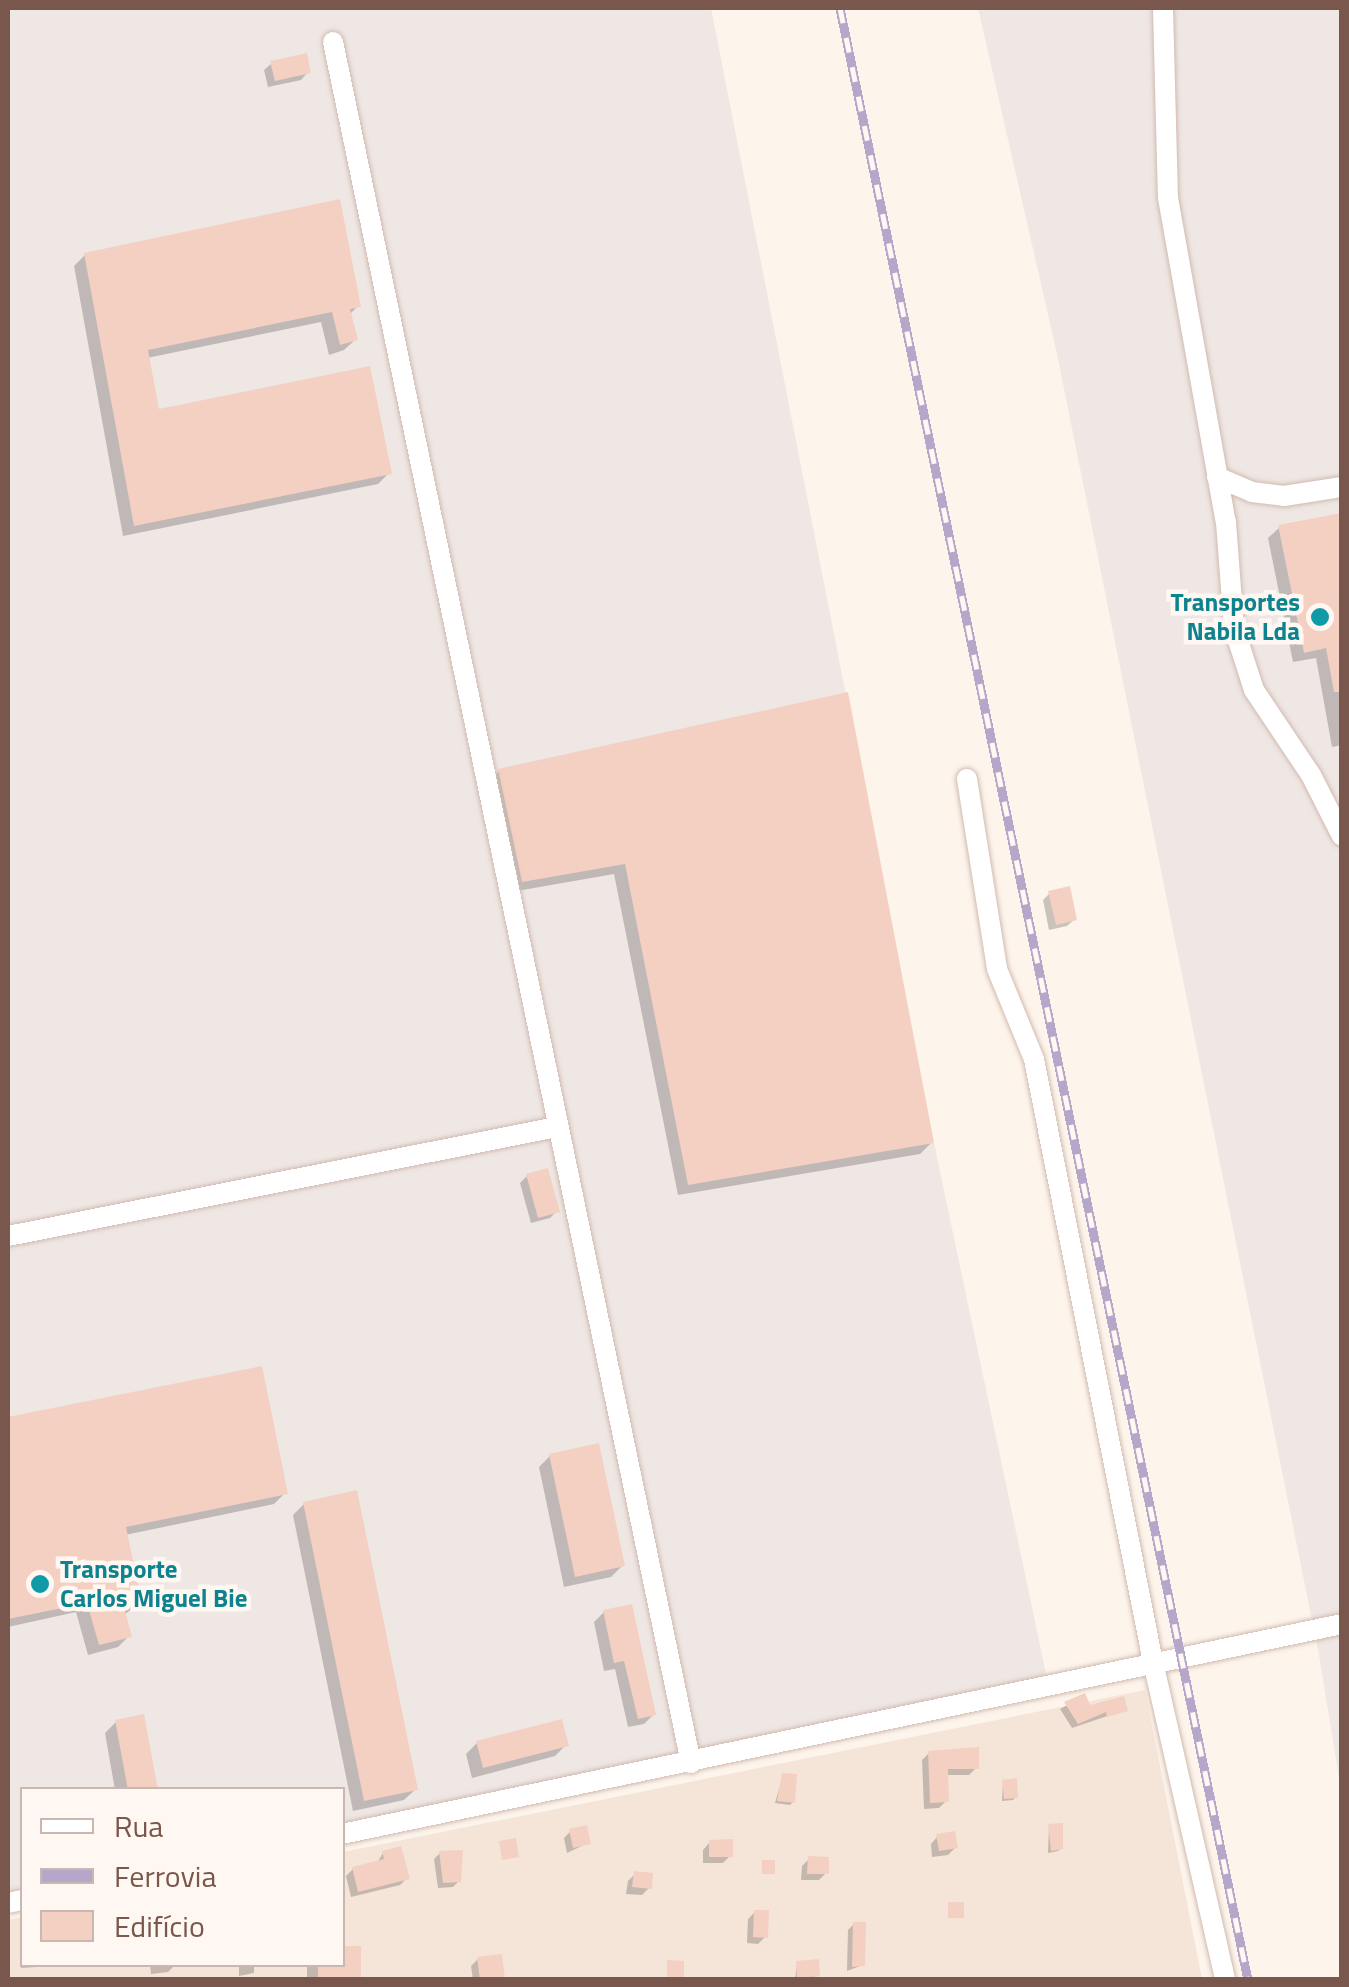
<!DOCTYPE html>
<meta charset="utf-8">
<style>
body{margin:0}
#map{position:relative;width:1349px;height:1987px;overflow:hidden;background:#fdf4eb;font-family:"Titillium Web",sans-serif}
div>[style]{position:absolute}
.residential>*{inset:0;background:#f5e5d9}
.industrial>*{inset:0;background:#efe7e4}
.shadow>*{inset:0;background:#0003}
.building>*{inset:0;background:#f3d0c2}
.roads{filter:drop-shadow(0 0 2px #d1baaf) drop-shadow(0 0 2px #d1baaf)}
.minor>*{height:20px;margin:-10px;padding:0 10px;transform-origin:10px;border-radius:10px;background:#fff}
.rail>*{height:9px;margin-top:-4.5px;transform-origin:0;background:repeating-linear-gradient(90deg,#fff8f2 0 15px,#b5a7c9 0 30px);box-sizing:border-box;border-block:2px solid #b5a7c9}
.dots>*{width:28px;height:28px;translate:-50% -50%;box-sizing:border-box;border:5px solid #fff8f2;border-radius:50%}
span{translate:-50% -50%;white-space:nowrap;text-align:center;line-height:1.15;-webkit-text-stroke:9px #fff8f2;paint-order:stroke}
.culture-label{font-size:25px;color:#0d838f;font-weight:700}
.right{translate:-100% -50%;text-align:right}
.left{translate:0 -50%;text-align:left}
.frame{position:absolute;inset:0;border:10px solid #7a574d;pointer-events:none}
.legend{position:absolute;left:20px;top:1787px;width:325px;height:180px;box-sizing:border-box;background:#fff8f2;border:2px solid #cab8b0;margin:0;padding:12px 18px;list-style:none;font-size:30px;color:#7a574d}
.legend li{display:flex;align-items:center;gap:20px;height:50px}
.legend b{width:50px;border:2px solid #cab8b0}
</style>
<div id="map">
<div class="residential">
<i style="clip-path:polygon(1145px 1690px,1202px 1979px,8px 1980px,8px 1920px,22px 1917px,22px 1964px,342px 1964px,343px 1852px)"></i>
</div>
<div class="industrial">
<i style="clip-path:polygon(8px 8px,711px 8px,934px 1143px,1049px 1688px,343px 1832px,342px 1790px,22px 1790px,22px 1898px,8px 1901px)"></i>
<i style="clip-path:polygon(978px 8px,1341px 8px,1341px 1790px,1319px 1655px,1057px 354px)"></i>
</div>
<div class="shadow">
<i style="clip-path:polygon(272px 63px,308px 72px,301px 80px,268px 87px,264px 70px)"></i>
<i style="clip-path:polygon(85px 255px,358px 306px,349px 315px,356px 339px,344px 350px,329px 355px,321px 322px,147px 358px,157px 412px,389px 473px,378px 484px,123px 536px,74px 266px)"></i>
<i style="clip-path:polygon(1342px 516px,1342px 745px,1332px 747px,1316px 658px,1293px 662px,1268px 538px,1280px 527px)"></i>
<i style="clip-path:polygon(846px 695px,932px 1142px,920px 1154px,678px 1195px,614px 874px,511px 892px,488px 782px,499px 771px)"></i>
<i style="clip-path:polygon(1050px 893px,1075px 919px,1067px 926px,1049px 930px,1043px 900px)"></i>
<i style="clip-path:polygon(527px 1176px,557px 1211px,550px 1218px,531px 1223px,520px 1183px)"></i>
<i style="clip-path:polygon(260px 1369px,285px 1493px,274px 1504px,125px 1535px,139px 1603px,124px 1615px,129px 1636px,118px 1647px,88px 1655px,76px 1612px,8px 1627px,8px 1420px)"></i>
<i style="clip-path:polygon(550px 1456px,622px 1566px,611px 1577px,564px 1587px,539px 1467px)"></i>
<i style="clip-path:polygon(304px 1504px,416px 1789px,404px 1800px,353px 1811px,293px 1515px)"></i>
<i style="clip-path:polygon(604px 1612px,654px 1714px,644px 1724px,628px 1727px,615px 1669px,604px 1671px,594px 1622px)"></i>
<i style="clip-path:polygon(1084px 1696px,1088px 1708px,1125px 1710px,1072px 1728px,1060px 1709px)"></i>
<i style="clip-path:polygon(116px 1722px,156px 1790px,115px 1790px,105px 1733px)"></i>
<i style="clip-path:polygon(477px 1743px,566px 1745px,555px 1756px,472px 1778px,466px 1754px)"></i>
<i style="clip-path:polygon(929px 1753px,976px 1768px,969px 1775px,946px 1775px,946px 1801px,939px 1808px,924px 1809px,922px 1760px)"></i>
<i style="clip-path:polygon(783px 1775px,793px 1802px,790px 1805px,775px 1803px)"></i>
<i style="clip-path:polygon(1003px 1782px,1016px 1797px,1013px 1800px,1002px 1801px)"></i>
<i style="clip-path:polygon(1049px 1826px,1061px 1848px,1058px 1851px,1048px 1853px)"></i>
<i style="clip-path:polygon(571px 1831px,588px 1843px,567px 1853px,564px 1838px)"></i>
<i style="clip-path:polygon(938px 1836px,955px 1848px,948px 1855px,932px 1857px,931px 1844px)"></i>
<i style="clip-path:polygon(710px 1842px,730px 1856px,723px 1863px,703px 1863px,703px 1850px)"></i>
<i style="clip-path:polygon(383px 1853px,407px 1878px,400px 1885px,351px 1897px,346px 1876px,353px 1869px,377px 1863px)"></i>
<i style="clip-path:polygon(440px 1853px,459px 1881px,453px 1887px,438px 1888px,434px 1859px)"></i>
<i style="clip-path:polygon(809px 1859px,826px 1873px,819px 1880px,801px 1880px,802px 1866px)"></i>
<i style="clip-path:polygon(635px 1874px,649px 1888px,642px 1895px,626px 1894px,628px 1881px)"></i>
<i style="clip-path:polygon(755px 1912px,765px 1937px,758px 1944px,747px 1943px,748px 1919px)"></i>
<i style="clip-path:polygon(854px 1924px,863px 1965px,847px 1971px,848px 1930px)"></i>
<i style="clip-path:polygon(22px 1950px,22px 1964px,40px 1964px,37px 1967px,21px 1968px)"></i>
<i style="clip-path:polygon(478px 1959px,503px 1980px,473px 1980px,471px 1966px)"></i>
<i style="clip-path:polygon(150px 1964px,175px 1964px,175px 1965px,168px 1972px,151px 1974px)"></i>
<i style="clip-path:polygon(239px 1964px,254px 1964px,254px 1973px,239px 1976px)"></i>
<i style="clip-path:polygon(307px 1964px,342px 1964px,359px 1977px,307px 1980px)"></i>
<i style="clip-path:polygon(797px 1964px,818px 1976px,795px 1980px)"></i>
</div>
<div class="building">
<i style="clip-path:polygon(307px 53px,311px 73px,275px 81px,270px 61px)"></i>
<i style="clip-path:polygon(340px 199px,361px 307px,350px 309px,358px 340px,340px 345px,332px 312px,148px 350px,159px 409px,370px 366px,392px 474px,134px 526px,84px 253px)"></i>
<i style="clip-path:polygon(1342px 513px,1342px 692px,1334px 692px,1326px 648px,1304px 653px,1278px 525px)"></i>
<i style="clip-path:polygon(848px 692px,934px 1143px,688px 1185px,625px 864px,522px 882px,498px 769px)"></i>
<i style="clip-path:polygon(1070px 886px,1077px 920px,1056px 925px,1048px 891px)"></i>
<i style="clip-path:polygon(548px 1168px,560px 1212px,538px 1218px,526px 1174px)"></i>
<i style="clip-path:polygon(262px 1366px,288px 1494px,126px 1527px,142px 1604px,124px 1607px,132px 1637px,99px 1645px,87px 1603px,8px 1619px,8px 1417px)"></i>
<i style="clip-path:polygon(599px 1443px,625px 1566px,575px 1577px,549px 1454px)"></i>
<i style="clip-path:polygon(357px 1490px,418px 1790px,364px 1801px,303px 1502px)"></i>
<i style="clip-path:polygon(632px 1604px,656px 1715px,638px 1719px,624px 1661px,614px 1663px,603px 1610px)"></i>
<i style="clip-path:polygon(1085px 1693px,1090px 1705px,1124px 1696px,1128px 1711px,1107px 1717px,1106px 1712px,1078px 1724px,1064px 1702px)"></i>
<i style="clip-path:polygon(144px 1714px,158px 1790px,128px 1790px,115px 1720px)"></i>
<i style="clip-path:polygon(562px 1719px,569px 1746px,483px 1768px,476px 1741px)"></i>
<i style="clip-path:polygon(979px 1747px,979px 1769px,948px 1769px,949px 1802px,930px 1803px,928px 1751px)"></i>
<i style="clip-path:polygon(782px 1773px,797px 1774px,795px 1803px,777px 1801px)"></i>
<i style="clip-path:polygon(1017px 1778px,1018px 1798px,1004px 1799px,1002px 1780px)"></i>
<i style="clip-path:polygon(1063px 1823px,1063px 1849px,1051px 1851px,1048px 1824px)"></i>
<i style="clip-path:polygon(587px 1825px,591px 1844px,573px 1848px,569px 1829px)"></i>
<i style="clip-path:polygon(955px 1831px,958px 1848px,939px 1851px,936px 1834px)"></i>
<i style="clip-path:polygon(516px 1838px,519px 1857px,502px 1860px,499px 1841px)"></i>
<i style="clip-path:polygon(733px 1839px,733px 1857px,709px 1857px,709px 1840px)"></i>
<i style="clip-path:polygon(401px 1846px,410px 1879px,358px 1892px,352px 1867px,384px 1859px,382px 1851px)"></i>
<i style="clip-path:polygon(463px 1850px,461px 1882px,443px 1883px,439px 1851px)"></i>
<i style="clip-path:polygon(808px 1856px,829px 1857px,829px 1874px,807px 1874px)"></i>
<i style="clip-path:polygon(762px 1860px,775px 1860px,775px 1874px,762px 1874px)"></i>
<i style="clip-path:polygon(634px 1871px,653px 1873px,652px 1889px,632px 1887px)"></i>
<i style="clip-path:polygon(948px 1902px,964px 1902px,964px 1918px,948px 1918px)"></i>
<i style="clip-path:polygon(754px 1910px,769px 1910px,768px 1938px,753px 1937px)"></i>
<i style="clip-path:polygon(853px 1922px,866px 1922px,865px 1966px,852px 1967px)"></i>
<i style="clip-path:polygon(342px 1946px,361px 1946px,361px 1978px,318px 1979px,318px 1964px,342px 1964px)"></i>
<i style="clip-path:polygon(502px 1954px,505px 1980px,480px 1980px,477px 1957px)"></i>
<i style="clip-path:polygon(819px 1959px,820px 1976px,797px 1978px,796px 1961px)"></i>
<i style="clip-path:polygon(667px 1960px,684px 1961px,684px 1977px,667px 1977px)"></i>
</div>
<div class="roads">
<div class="minor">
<i style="left:1163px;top:8px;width:190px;rotate:88.5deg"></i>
<i style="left:1168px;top:198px;width:329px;rotate:79.9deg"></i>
<i style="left:1226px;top:522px;width:106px;rotate:85.7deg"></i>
<i style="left:1234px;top:628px;width:65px;rotate:72.1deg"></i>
<i style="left:1254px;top:690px;width:102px;rotate:56.2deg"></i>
<i style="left:1311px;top:775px;width:68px;rotate:63.1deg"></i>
<i style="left:333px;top:42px;width:1758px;rotate:78.25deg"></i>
<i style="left:1217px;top:477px;width:38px;rotate:23deg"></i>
<i style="left:1252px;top:492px;width:32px;rotate:7deg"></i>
<i style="left:1284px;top:496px;width:59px;rotate:-8.8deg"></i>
<i style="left:967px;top:779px;width:192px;rotate:81deg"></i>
<i style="left:997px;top:969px;width:97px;rotate:67.7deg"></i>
<i style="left:1034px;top:1059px;width:615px;rotate:78.84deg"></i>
<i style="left:1153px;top:1662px;width:326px;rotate:77.2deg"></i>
<i style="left:8px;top:1236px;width:560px;rotate:-11.23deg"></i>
<i style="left:342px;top:1834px;width:1022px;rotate:-11.86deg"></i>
<i style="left:8px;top:1903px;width:14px;rotate:-12deg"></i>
</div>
</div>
<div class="rail">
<i style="left:840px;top:8px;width:2014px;rotate:78.31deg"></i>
</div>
<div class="dots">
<i style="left:1320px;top:617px;background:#0f9aa8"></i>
<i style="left:40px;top:1584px;background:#0f9aa8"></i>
</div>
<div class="culture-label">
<span class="right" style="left:1300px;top:617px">Transportes<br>Nabila Lda</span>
<span class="left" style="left:60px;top:1584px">Transporte<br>Carlos Miguel Bie</span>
</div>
<div class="frame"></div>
<ul class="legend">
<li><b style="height:12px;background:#fff"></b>Rua</li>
<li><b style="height:12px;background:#b5a7c9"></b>Ferrovia</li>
<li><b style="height:28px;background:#f3d0c2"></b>Edifício</li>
</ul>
</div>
